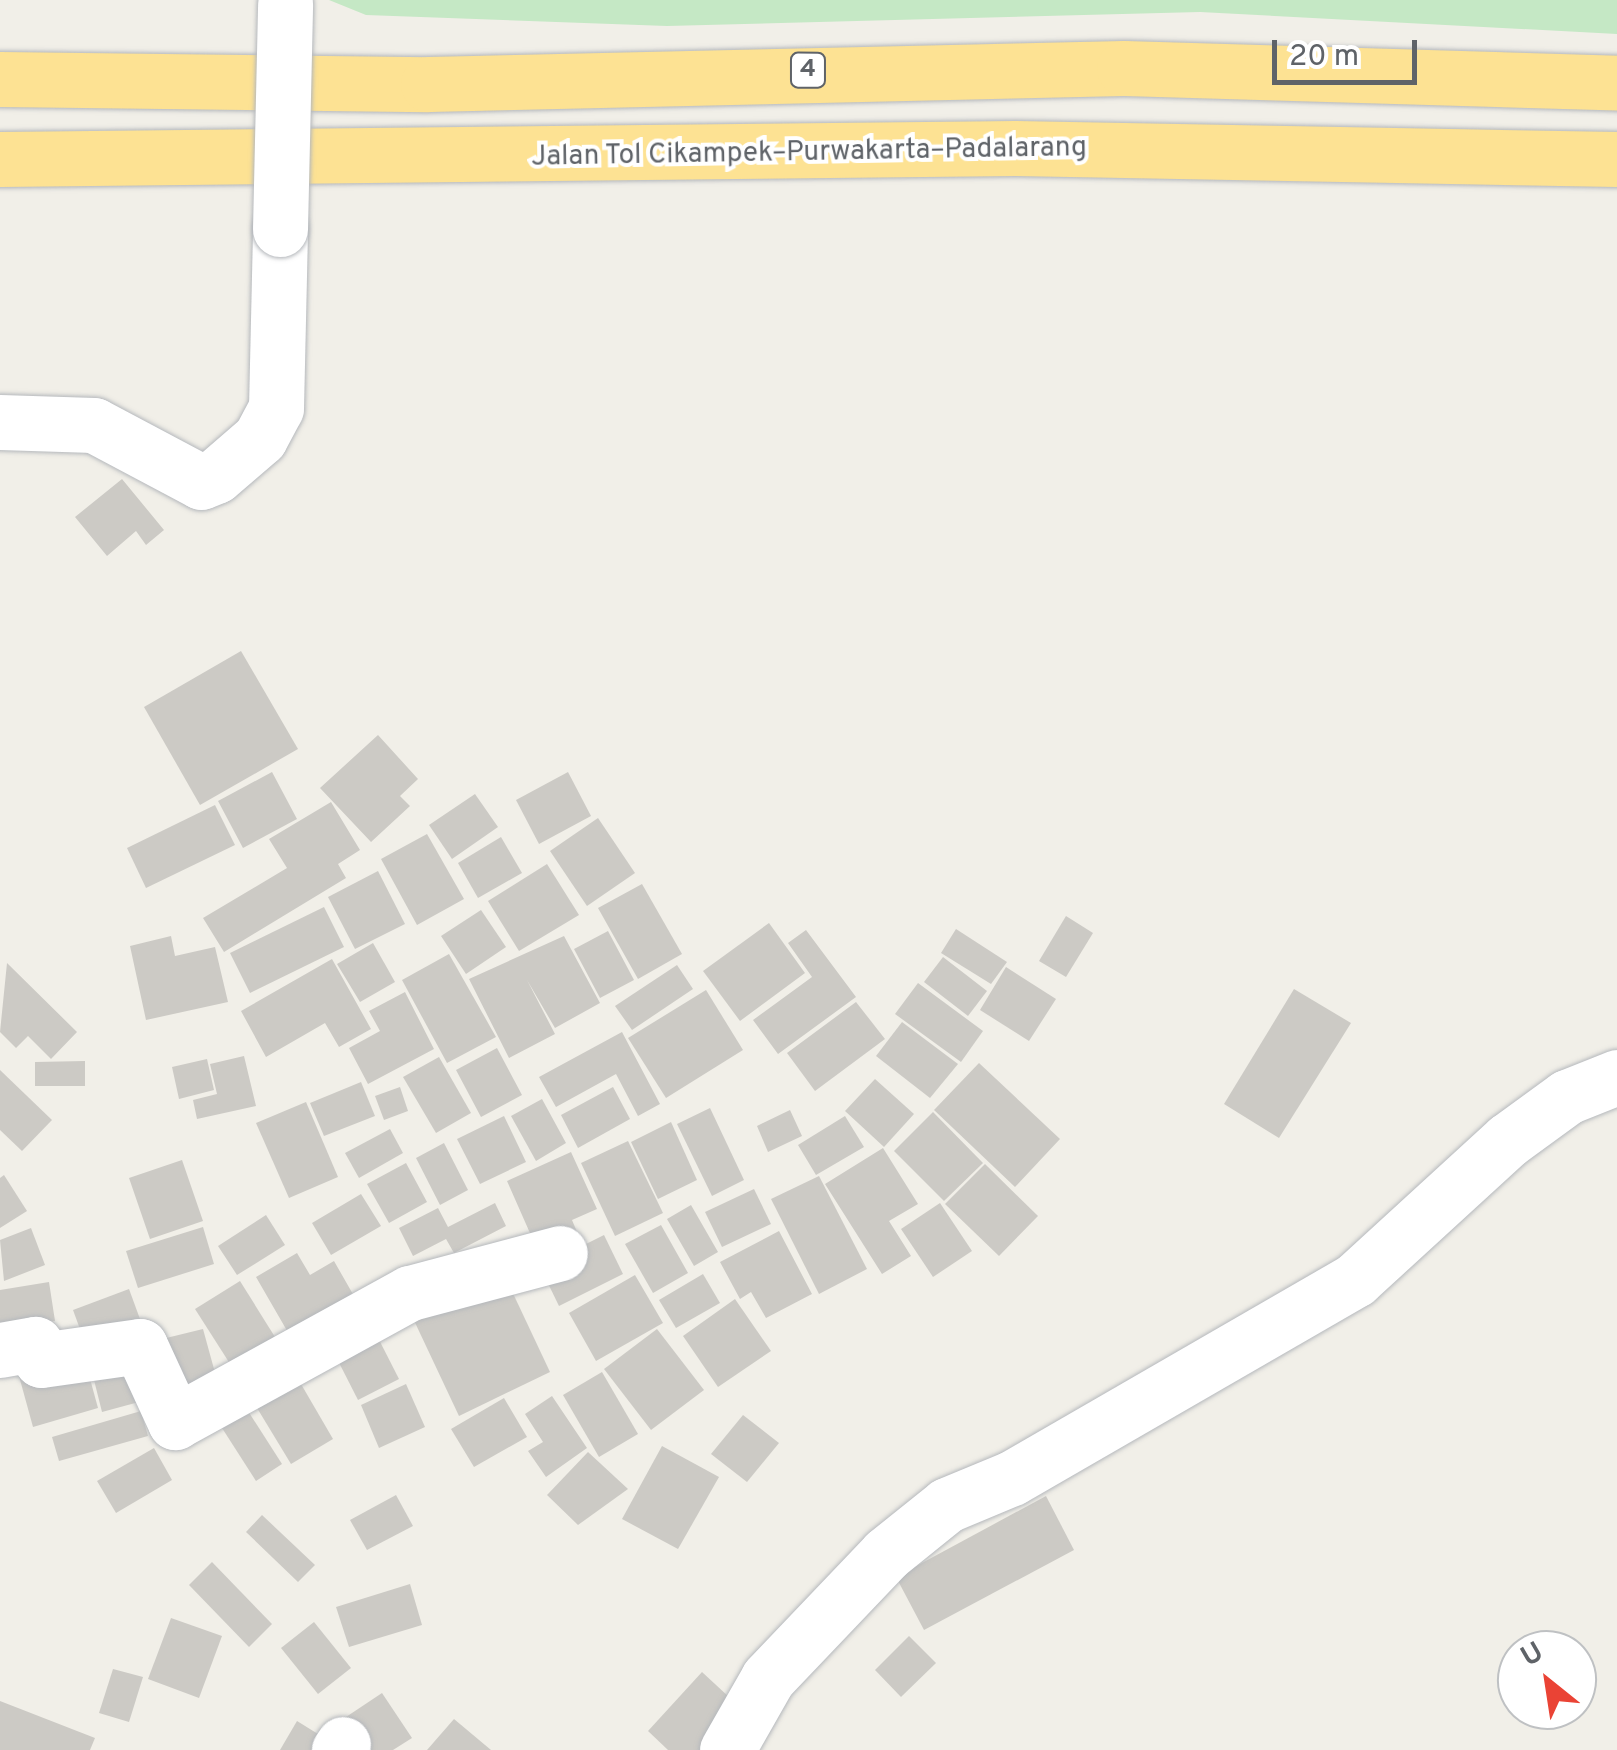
<!DOCTYPE html>
<meta charset="utf-8">
<style>
body{margin:0}
#map{position:relative;width:1617px;height:1750px;overflow:hidden;background:#f1efe8;font-family:Overpass,sans-serif}
div>[style]{position:absolute}
.green>*{inset:0;background:#c5e8c5}
.building>*{inset:0;background:#cccac5}
.roads{filter:drop-shadow(0 0 2px #b5b8bc) drop-shadow(0 0 2px #b5b8bc)}
.minor>*{height:55px;margin:-27.5px;padding:0 27.5px;transform-origin:27.5px;border-radius:27.5px;background:#fff}
.highway>*{height:55px;margin:-27.5px;padding:0 27.5px;transform-origin:27.5px;border-radius:27.5px;background:#fde293}
.bridges{filter:drop-shadow(0 0 2px #b5b8bc) drop-shadow(0 0 2px #b5b8bc)}
.minor-bridge>*{height:55px;margin:-27.5px;padding:0 27.5px;transform-origin:27.5px;border-radius:27.5px;background:#fff}
span{translate:-50% -50%;white-space:nowrap;text-align:center;line-height:1.15;-webkit-text-stroke:8px #fff;paint-order:stroke}
.shield-label span{padding:2px 8px;background:#fff;border:2px solid;border-radius:8px;-webkit-text-stroke-width:0}
.shield-label{font-size:25px;color:#5f6368;font-weight:700}
.street-label{font-size:28px;color:#5f6368}
.north{position:absolute;left:1497px;top:1630px;width:100px;height:100px;box-sizing:border-box;background:#fff;border:2px solid #bfc1c3;border-radius:50%;rotate:330deg;font-size:28px;font-weight:700;line-height:40px;text-align:center;color:#5f6368}
.north::after{content:'';display:block;margin:auto;width:35px;height:45px;background:#ea4335;clip-path:polygon(50% 0,100% 100%,50% 72%,0 100%)}
.scale{position:absolute;left:1272px;top:40px;width:145px;height:45px;box-sizing:border-box;border:5px solid #5f6368;border-top:0;padding-left:12px;font-size:30px;line-height:35px;white-space:nowrap;color:#5f6368;-webkit-text-stroke:8px #fff;paint-order:stroke}
</style>
<div id="map">
<div class="green">
<i style="clip-path:polygon(329px 0,1617px 0,1617px 34px,1200px 12px,667px 26px,366px 15px)"></i>
</div>
<div class="building">
<i style="clip-path:polygon(122px 479px,164px 530px,146px 545px,136px 531px,107px 556px,75px 517px)"></i>
<i style="clip-path:polygon(241px 651px,298px 749px,200px 805px,144px 707px)"></i>
<i style="clip-path:polygon(378px 735px,418px 779px,400px 796px,410px 806px,371px 842px,320px 788px)"></i>
<i style="clip-path:polygon(272px 772px,297px 819px,243px 848px,218px 801px)"></i>
<i style="clip-path:polygon(568px 772px,591px 816px,539px 844px,516px 800px)"></i>
<i style="clip-path:polygon(475px 794px,498px 827px,452px 859px,429px 825px)"></i>
<i style="clip-path:polygon(331px 802px,360px 850px,338px 864px,346px 878px,224px 952px,203px 918px,287px 868px,269px 839px)"></i>
<i style="clip-path:polygon(215px 805px,235px 845px,146px 888px,127px 848px)"></i>
<i style="clip-path:polygon(598px 818px,635px 873px,587px 906px,550px 851px)"></i>
<i style="clip-path:polygon(427px 834px,464px 899px,417px 925px,381px 859px)"></i>
<i style="clip-path:polygon(501px 837px,522px 873px,478px 898px,458px 863px)"></i>
<i style="clip-path:polygon(547px 864px,579px 915px,519px 951px,488px 901px)"></i>
<i style="clip-path:polygon(378px 871px,405px 924px,355px 949px,328px 897px)"></i>
<i style="clip-path:polygon(642px 884px,682px 954px,638px 979px,598px 908px)"></i>
<i style="clip-path:polygon(324px 907px,344px 947px,250px 993px,230px 953px)"></i>
<i style="clip-path:polygon(481px 910px,506px 947px,466px 974px,441px 936px)"></i>
<i style="clip-path:polygon(1066px 916px,1093px 933px,1066px 977px,1039px 961px)"></i>
<i style="clip-path:polygon(769px 923px,805px 973px,740px 1021px,703px 971px)"></i>
<i style="clip-path:polygon(956px 929px,1007px 962px,991px 984px,941px 953px)"></i>
<i style="clip-path:polygon(806px 930px,856px 997px,778px 1054px,753px 1020px,812px 977px,788px 943px)"></i>
<i style="clip-path:polygon(608px 931px,634px 980px,600px 998px,574px 949px)"></i>
<i style="clip-path:polygon(171px 936px,175px 956px,215px 947px,228px 1002px,146px 1020px,130px 946px)"></i>
<i style="clip-path:polygon(564px 936px,600px 1003px,555px 1028px,527px 980px,555px 1034px,509px 1058px,469px 979px)"></i>
<i style="clip-path:polygon(373px 943px,395px 982px,360px 1002px,337px 964px)"></i>
<i style="clip-path:polygon(449px 954px,496px 1037px,447px 1063px,402px 980px)"></i>
<i style="clip-path:polygon(943px 957px,987px 991px,968px 1016px,924px 982px)"></i>
<i style="clip-path:polygon(332px 959px,371px 1029px,339px 1047px,325px 1023px,266px 1057px,241px 1011px)"></i>
<i style="clip-path:polygon(7px 963px,77px 1032px,51px 1059px,28px 1036px,16px 1048px,0 1032px)"></i>
<i style="clip-path:polygon(677px 965px,693px 989px,632px 1030px,615px 1006px)"></i>
<i style="clip-path:polygon(1006px 967px,1056px 999px,1029px 1041px,980px 1010px)"></i>
<i style="clip-path:polygon(918px 983px,983px 1031px,961px 1062px,895px 1014px)"></i>
<i style="clip-path:polygon(1294px 989px,1351px 1023px,1279px 1138px,1224px 1104px)"></i>
<i style="clip-path:polygon(706px 990px,743px 1050px,666px 1098px,628px 1038px)"></i>
<i style="clip-path:polygon(405px 992px,434px 1049px,368px 1084px,349px 1048px,380px 1031px,369px 1011px)"></i>
<i style="clip-path:polygon(856px 1002px,885px 1039px,815px 1091px,787px 1053px)"></i>
<i style="clip-path:polygon(902px 1022px,958px 1064px,930px 1098px,876px 1056px)"></i>
<i style="clip-path:polygon(622px 1032px,660px 1104px,638px 1116px,616px 1074px,556px 1107px,539px 1077px)"></i>
<i style="clip-path:polygon(497px 1048px,522px 1095px,481px 1117px,456px 1070px)"></i>
<i style="clip-path:polygon(244px 1056px,256px 1106px,197px 1119px,193px 1100px,217px 1094px,210px 1064px)"></i>
<i style="clip-path:polygon(439px 1057px,471px 1113px,436px 1133px,403px 1077px)"></i>
<i style="clip-path:polygon(207px 1059px,214px 1090px,179px 1099px,172px 1067px)"></i>
<i style="clip-path:polygon(85px 1061px,85px 1086px,35px 1086px,35px 1062px)"></i>
<i style="clip-path:polygon(979px 1063px,1060px 1139px,1015px 1187px,934px 1110px)"></i>
<i style="clip-path:polygon(0 1070px,52px 1120px,22px 1151px,0 1130px)"></i>
<i style="clip-path:polygon(875px 1079px,914px 1114px,884px 1147px,845px 1111px)"></i>
<i style="clip-path:polygon(361px 1082px,375px 1116px,324px 1136px,310px 1103px)"></i>
<i style="clip-path:polygon(400px 1087px,408px 1111px,384px 1120px,375px 1096px)"></i>
<i style="clip-path:polygon(613px 1087px,630px 1119px,578px 1148px,561px 1115px)"></i>
<i style="clip-path:polygon(542px 1099px,566px 1143px,536px 1161px,511px 1116px)"></i>
<i style="clip-path:polygon(306px 1102px,338px 1177px,289px 1198px,256px 1123px)"></i>
<i style="clip-path:polygon(710px 1108px,744px 1180px,712px 1196px,677px 1124px)"></i>
<i style="clip-path:polygon(790px 1110px,802px 1136px,768px 1152px,757px 1126px)"></i>
<i style="clip-path:polygon(933px 1112px,983px 1163px,944px 1201px,894px 1151px)"></i>
<i style="clip-path:polygon(504px 1116px,526px 1162px,480px 1184px,457px 1139px)"></i>
<i style="clip-path:polygon(845px 1116px,864px 1147px,816px 1175px,798px 1145px)"></i>
<i style="clip-path:polygon(671px 1122px,697px 1180px,658px 1199px,631px 1142px)"></i>
<i style="clip-path:polygon(390px 1129px,403px 1153px,359px 1178px,345px 1153px)"></i>
<i style="clip-path:polygon(628px 1141px,663px 1213px,615px 1236px,581px 1163px)"></i>
<i style="clip-path:polygon(444px 1143px,468px 1190px,440px 1205px,416px 1158px)"></i>
<i style="clip-path:polygon(883px 1148px,918px 1204px,889px 1221px,911px 1256px,882px 1274px,825px 1184px)"></i>
<i style="clip-path:polygon(571px 1152px,597px 1209px,572px 1220px,577px 1232px,537px 1249px,507px 1181px)"></i>
<i style="clip-path:polygon(182px 1160px,203px 1221px,150px 1239px,129px 1178px)"></i>
<i style="clip-path:polygon(406px 1163px,427px 1202px,389px 1223px,367px 1184px)"></i>
<i style="clip-path:polygon(985px 1164px,1038px 1216px,999px 1256px,945px 1204px)"></i>
<i style="clip-path:polygon(4px 1175px,27px 1211px,0 1228px,0 1178px)"></i>
<i style="clip-path:polygon(819px 1176px,867px 1269px,819px 1294px,771px 1199px)"></i>
<i style="clip-path:polygon(754px 1189px,771px 1224px,722px 1247px,705px 1212px)"></i>
<i style="clip-path:polygon(361px 1194px,381px 1226px,331px 1255px,312px 1223px)"></i>
<i style="clip-path:polygon(495px 1203px,506px 1226px,454px 1253px,446px 1239px,413px 1256px,399px 1228px,438px 1208px,448px 1227px)"></i>
<i style="clip-path:polygon(940px 1203px,972px 1251px,933px 1277px,901px 1229px)"></i>
<i style="clip-path:polygon(691px 1205px,718px 1252px,694px 1266px,667px 1219px)"></i>
<i style="clip-path:polygon(266px 1215px,285px 1245px,237px 1275px,218px 1246px)"></i>
<i style="clip-path:polygon(661px 1225px,688px 1273px,653px 1293px,625px 1244px)"></i>
<i style="clip-path:polygon(203px 1227px,214px 1264px,138px 1288px,126px 1251px)"></i>
<i style="clip-path:polygon(31px 1228px,45px 1265px,4px 1281px,0 1240px)"></i>
<i style="clip-path:polygon(779px 1231px,812px 1294px,766px 1318px,751px 1292px,740px 1299px,720px 1262px)"></i>
<i style="clip-path:polygon(604px 1235px,623px 1274px,559px 1306px,540px 1267px)"></i>
<i style="clip-path:polygon(297px 1253px,310px 1275px,334px 1261px,362px 1310px,297px 1348px,256px 1277px)"></i>
<i style="clip-path:polygon(501px 1268px,550px 1372px,459px 1416px,410px 1312px)"></i>
<i style="clip-path:polygon(703px 1274px,720px 1303px,676px 1328px,659px 1300px)"></i>
<i style="clip-path:polygon(635px 1275px,663px 1323px,596px 1361px,569px 1313px)"></i>
<i style="clip-path:polygon(240px 1281px,285px 1353px,241px 1381px,195px 1309px)"></i>
<i style="clip-path:polygon(49px 1282px,55px 1321px,0 1330px,0 1290px)"></i>
<i style="clip-path:polygon(129px 1289px,144px 1330px,88px 1351px,73px 1310px)"></i>
<i style="clip-path:polygon(735px 1299px,771px 1351px,718px 1387px,683px 1336px)"></i>
<i style="clip-path:polygon(371px 1324px,399px 1379px,358px 1400px,330px 1345px)"></i>
<i style="clip-path:polygon(203px 1329px,217px 1380px,166px 1393px,154px 1341px)"></i>
<i style="clip-path:polygon(657px 1329px,704px 1390px,651px 1430px,604px 1369px)"></i>
<i style="clip-path:polygon(139px 1352px,150px 1399px,102px 1412px,90px 1364px)"></i>
<i style="clip-path:polygon(84px 1357px,98px 1408px,33px 1427px,19px 1376px)"></i>
<i style="clip-path:polygon(294px 1372px,333px 1439px,291px 1464px,251px 1398px)"></i>
<i style="clip-path:polygon(602px 1372px,638px 1434px,599px 1457px,563px 1395px)"></i>
<i style="clip-path:polygon(406px 1384px,425px 1427px,379px 1448px,361px 1405px)"></i>
<i style="clip-path:polygon(552px 1396px,587px 1448px,546px 1477px,528px 1451px,543px 1442px,525px 1414px)"></i>
<i style="clip-path:polygon(504px 1398px,527px 1437px,474px 1467px,451px 1429px)"></i>
<i style="clip-path:polygon(141px 1411px,148px 1436px,59px 1461px,52px 1437px)"></i>
<i style="clip-path:polygon(248px 1411px,282px 1464px,256px 1481px,222px 1428px)"></i>
<i style="clip-path:polygon(743px 1415px,779px 1443px,747px 1482px,711px 1454px)"></i>
<i style="clip-path:polygon(662px 1446px,719px 1477px,678px 1549px,622px 1519px)"></i>
<i style="clip-path:polygon(154px 1448px,172px 1480px,116px 1513px,97px 1481px)"></i>
<i style="clip-path:polygon(588px 1452px,628px 1489px,578px 1525px,547px 1495px)"></i>
<i style="clip-path:polygon(396px 1495px,413px 1526px,367px 1550px,350px 1520px)"></i>
<i style="clip-path:polygon(1046px 1496px,1074px 1550px,924px 1630px,896px 1577px)"></i>
<i style="clip-path:polygon(262px 1515px,315px 1565px,298px 1582px,246px 1532px)"></i>
<i style="clip-path:polygon(212px 1562px,272px 1624px,249px 1647px,189px 1585px)"></i>
<i style="clip-path:polygon(410px 1584px,422px 1625px,349px 1647px,336px 1607px)"></i>
<i style="clip-path:polygon(171px 1618px,222px 1636px,199px 1698px,148px 1679px)"></i>
<i style="clip-path:polygon(314px 1622px,351px 1668px,318px 1694px,281px 1648px)"></i>
<i style="clip-path:polygon(909px 1636px,936px 1663px,901px 1697px,875px 1670px)"></i>
<i style="clip-path:polygon(113px 1669px,143px 1677px,129px 1722px,99px 1713px)"></i>
<i style="clip-path:polygon(702px 1672px,742px 1709px,705px 1750px,668px 1750px,648px 1731px)"></i>
<i style="clip-path:polygon(382px 1693px,412px 1738px,393px 1750px,360px 1750px,340px 1721px)"></i>
<i style="clip-path:polygon(0 1701px,95px 1738px,90px 1750px,0 1750px)"></i>
<i style="clip-path:polygon(454px 1719px,491px 1750px,427px 1750px)"></i>
<i style="clip-path:polygon(297px 1721px,331px 1742px,326px 1750px,280px 1750px)"></i>
</div>
<div class="roads">
<div class="minor">
<i style="left:0;top:422px;width:94px;rotate:1.8deg"></i>
<i style="left:94px;top:425px;width:121px;rotate:28deg"></i>
<i style="left:201px;top:482px;width:16px;rotate:-22deg"></i>
<i style="left:216px;top:476px;width:58px;rotate:-40.8deg"></i>
<i style="left:260px;top:438px;width:34px;rotate:-62deg"></i>
<i style="left:276px;top:408px;width:179px;rotate:-88.7deg"></i>
<i style="left:0;top:1350px;width:36px;rotate:-10deg"></i>
<i style="left:35px;top:1344px;width:17px;rotate:69deg"></i>
<i style="left:41px;top:1360px;width:100px;rotate:-8deg"></i>
<i style="left:140px;top:1346px;width:84px;rotate:65.3deg"></i>
<i style="left:175px;top:1422px;width:268px;rotate:-28.8deg"></i>
<i style="left:410px;top:1293px;width:155px;rotate:-14.9deg"></i>
<i style="left:339px;top:1750px;width:7px;rotate:-56deg"></i>
<i style="left:727px;top:1750px;width:83px;rotate:-60.3deg"></i>
<i style="left:768px;top:1678px;width:171px;rotate:-46.4deg"></i>
<i style="left:886px;top:1554px;width:78px;rotate:-38.8deg"></i>
<i style="left:947px;top:1505px;width:70px;rotate:-22.6deg"></i>
<i style="left:1012px;top:1478px;width:396px;rotate:-30deg"></i>
<i style="left:1355px;top:1280px;width:207px;rotate:-42.5deg"></i>
<i style="left:1508px;top:1140px;width:73px;rotate:-36.1deg"></i>
<i style="left:1567px;top:1097px;width:54px;rotate:-21.8deg"></i>
</div>
<div class="highway">
<i style="left:0;top:79px;width:428px;rotate:0.7deg"></i>
<i style="left:428px;top:84px;width:696px;rotate:-1.32deg"></i>
<i style="left:1124px;top:68px;width:493px;rotate:1.7deg"></i>
<i style="left:0;top:159px;width:1015px;rotate:-0.62deg"></i>
<i style="left:1015px;top:148px;width:602px;rotate:1.05deg"></i>
</div>
</div>
<div class="bridges">
<div class="minor-bridge">
<i style="left:280px;top:229px;width:225px;rotate:-88.7deg"></i>
</div>
</div>
<div class="shield-label">
<span style="left:808px;top:70px">4</span>
</div>
<div class="street-label">
<span style="left:809px;top:153px;rotate:-1deg">Jalan Tol Cikampek–Purwakarta–Padalarang</span>
</div>
<div class="north">U</div>
<div class="scale">20 m</div>
</div>
